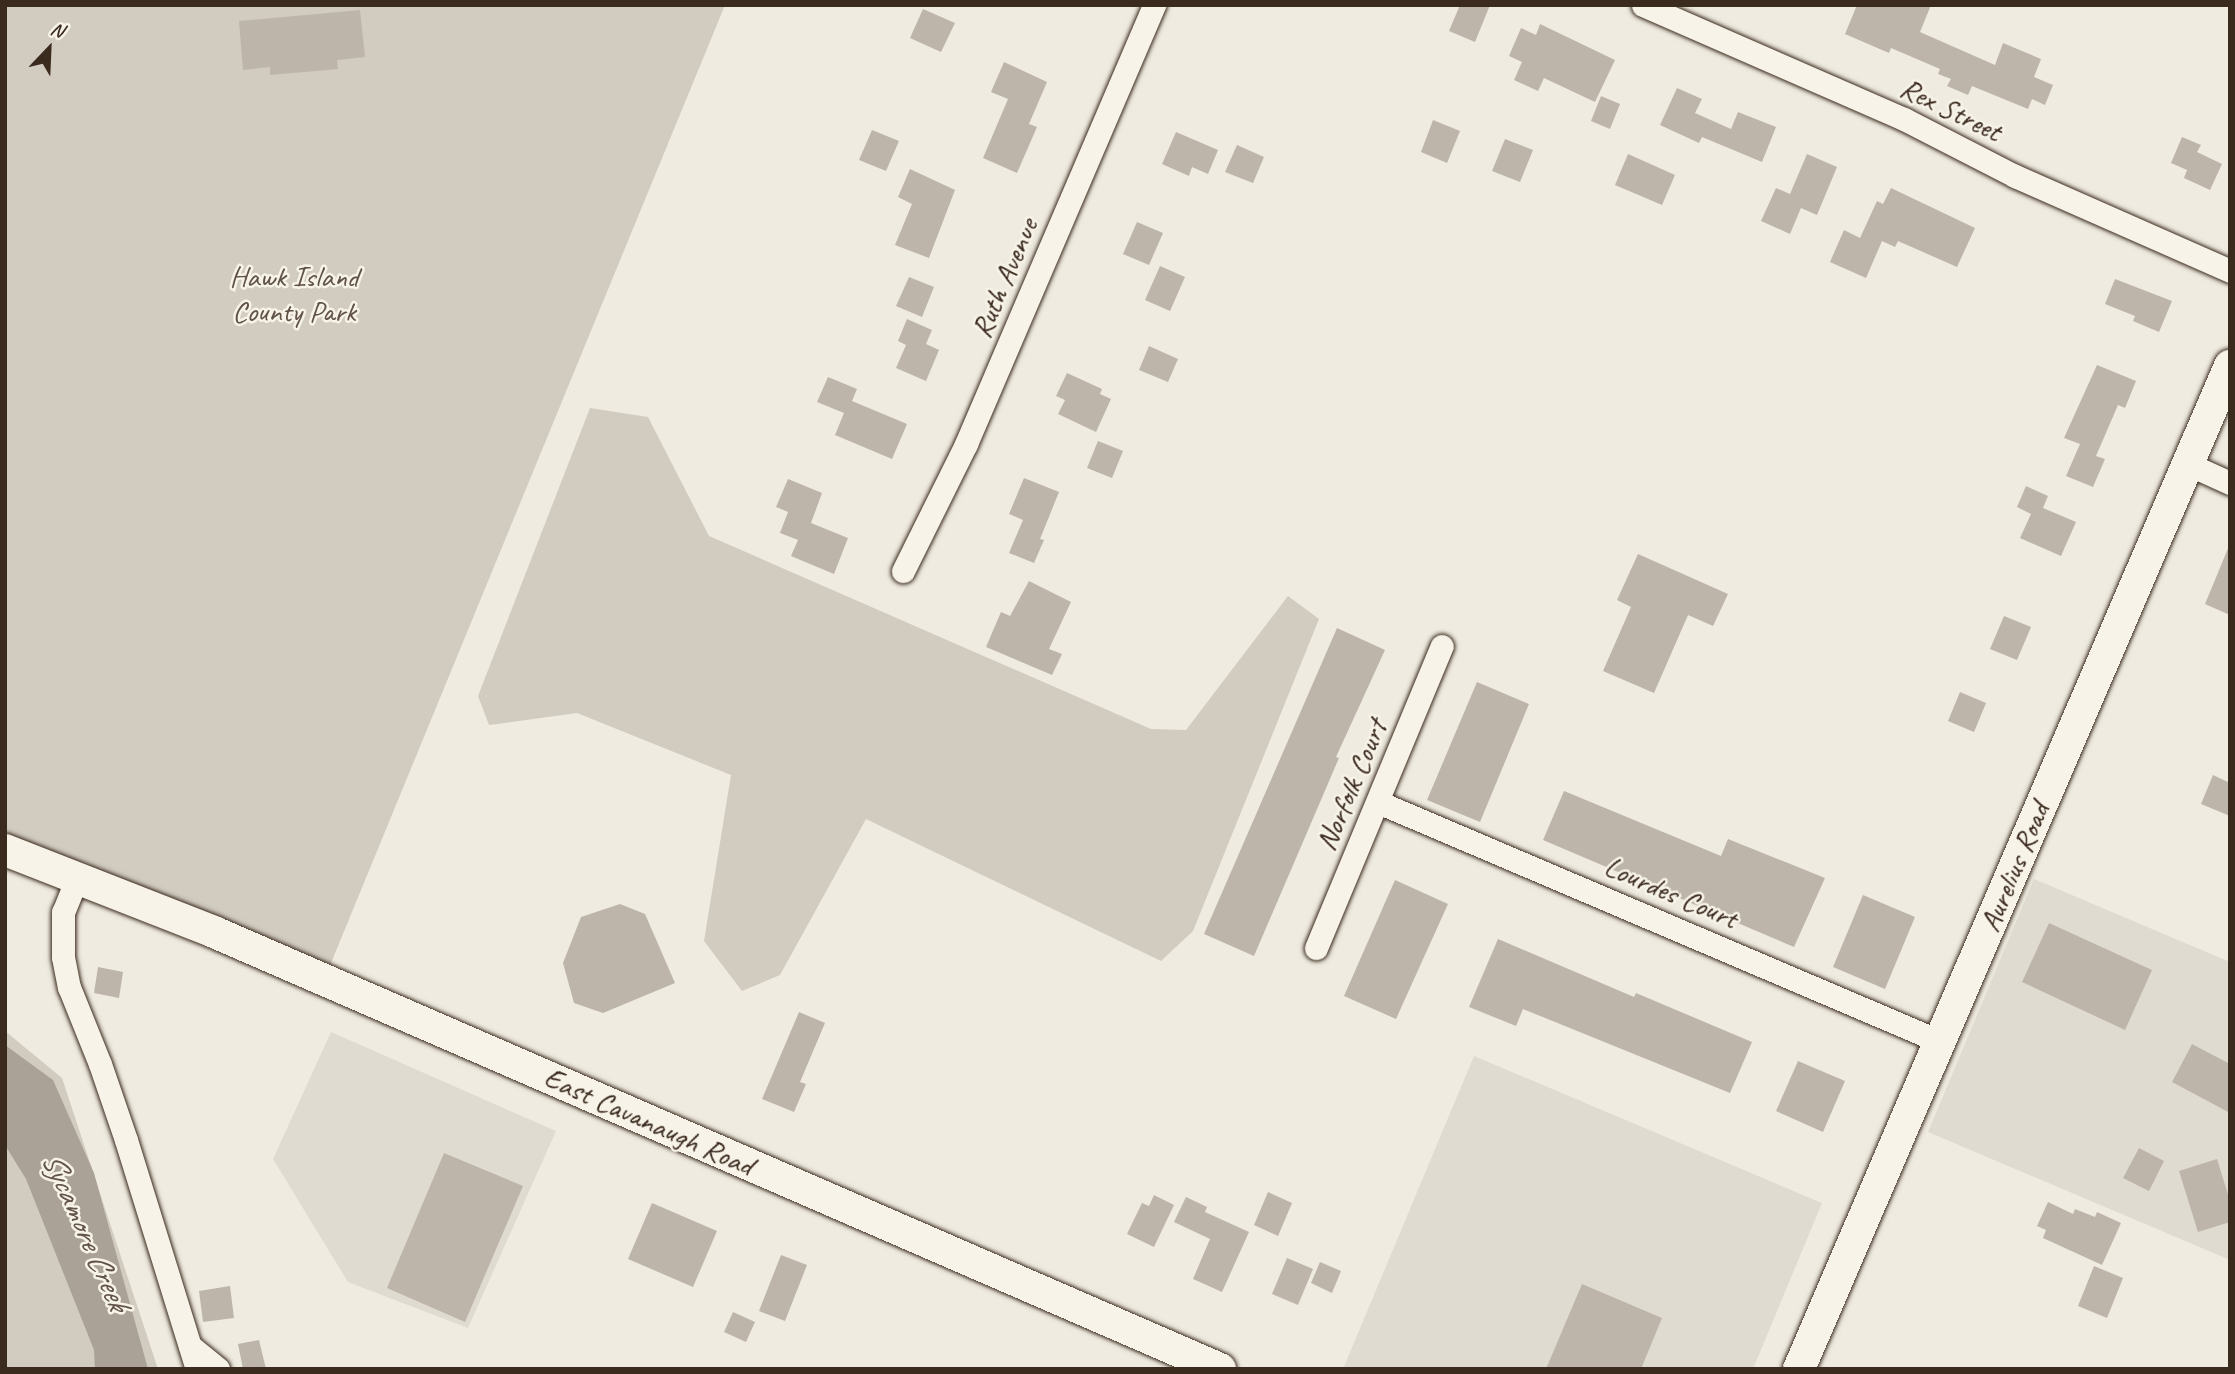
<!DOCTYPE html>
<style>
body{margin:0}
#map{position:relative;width:2235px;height:1374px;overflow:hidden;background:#efebe0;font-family:Caveat,sans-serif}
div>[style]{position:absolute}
.built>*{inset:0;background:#e0dbd0}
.green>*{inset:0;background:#d1cbc0}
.water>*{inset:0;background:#aaa296}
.building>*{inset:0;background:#bdb5aa}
.roads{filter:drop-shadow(0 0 2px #3b2a1e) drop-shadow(0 0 2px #3b2a1e)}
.street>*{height:23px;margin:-11.5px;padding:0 11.5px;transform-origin:11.5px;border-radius:11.5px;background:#f7f3e8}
.secondary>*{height:32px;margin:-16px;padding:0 16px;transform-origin:16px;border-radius:16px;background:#f7f3e8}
span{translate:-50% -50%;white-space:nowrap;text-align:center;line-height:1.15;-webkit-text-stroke:5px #f7f3e8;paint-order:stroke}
.street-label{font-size:30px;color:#3b2a1e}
.park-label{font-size:30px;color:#605246}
.water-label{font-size:32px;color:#625448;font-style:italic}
.frame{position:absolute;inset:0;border:7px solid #3b2a1e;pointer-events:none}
.north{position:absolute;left:14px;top:14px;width:70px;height:70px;-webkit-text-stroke:5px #f7f3e8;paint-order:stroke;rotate:23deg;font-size:19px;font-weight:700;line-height:28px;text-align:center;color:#3b2a1e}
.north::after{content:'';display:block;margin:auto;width:24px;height:32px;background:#3b2a1e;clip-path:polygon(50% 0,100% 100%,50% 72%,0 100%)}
</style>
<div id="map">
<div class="built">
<i style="clip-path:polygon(2034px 879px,2230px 962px,2230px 1260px,1928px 1132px)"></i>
<i style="clip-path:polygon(331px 1032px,556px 1131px,468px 1328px,348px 1282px,273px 1159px)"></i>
<i style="clip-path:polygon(1474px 1056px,1822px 1203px,1753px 1369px,1343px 1369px)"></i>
</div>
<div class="green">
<i style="clip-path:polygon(5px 5px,725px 5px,324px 980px,5px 845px)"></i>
<i style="clip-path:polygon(590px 408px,648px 417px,709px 536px,1151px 729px,1186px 730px,1288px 596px,1319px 619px,1193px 931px,1161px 961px,866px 819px,780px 975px,742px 991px,704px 941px,731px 775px,577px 713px,489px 725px,478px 696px)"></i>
<i style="clip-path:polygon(5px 1031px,62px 1078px,158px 1369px,5px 1369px)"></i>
</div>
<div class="water">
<i style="clip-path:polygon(5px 1045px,53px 1080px,94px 1173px,148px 1369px,95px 1369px,94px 1350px,26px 1179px,5px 1145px)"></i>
</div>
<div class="building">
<i style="clip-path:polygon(1460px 5px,1490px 5px,1475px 42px,1449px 31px)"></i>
<i style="clip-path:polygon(1857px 5px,1931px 5px,1920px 32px,1995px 65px,2003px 43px,2041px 59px,2034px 77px,2053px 85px,2045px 105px,2032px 99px,2028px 109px,1972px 86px,1968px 95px,1947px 86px,1951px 79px,1938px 74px,1940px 69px,1891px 48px,1889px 53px,1845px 34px)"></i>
<i style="clip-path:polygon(923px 9px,955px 23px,941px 52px,910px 38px)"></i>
<i style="clip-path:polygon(360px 10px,365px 57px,337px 60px,338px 69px,270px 75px,270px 67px,243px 70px,239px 21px)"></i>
<i style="clip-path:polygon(1540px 24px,1615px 60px,1595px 102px,1544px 78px,1538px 91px,1514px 80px,1522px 62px,1509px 56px,1521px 28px,1536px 35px)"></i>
<i style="clip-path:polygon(1004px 62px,1047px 82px,1029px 124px,1037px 127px,1017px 173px,983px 158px,1008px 99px,991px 92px)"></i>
<i style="clip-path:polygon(1677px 88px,1702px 99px,1695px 113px,1731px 129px,1738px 112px,1776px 127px,1762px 162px,1702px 137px,1699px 143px,1660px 125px)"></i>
<i style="clip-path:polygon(1601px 96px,1620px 104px,1610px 129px,1591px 121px)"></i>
<i style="clip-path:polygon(1433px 120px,1460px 131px,1447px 163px,1421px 152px)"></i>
<i style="clip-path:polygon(872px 130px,899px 141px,886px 171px,859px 160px)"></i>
<i style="clip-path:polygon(1176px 132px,1218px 150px,1208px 174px,1192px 167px,1189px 176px,1162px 164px)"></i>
<i style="clip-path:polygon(2182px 137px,2201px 145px,2197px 152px,2222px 164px,2210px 190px,2184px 178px,2187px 170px,2171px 163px)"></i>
<i style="clip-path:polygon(1505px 139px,1533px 150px,1520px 182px,1492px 171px)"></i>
<i style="clip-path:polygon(1237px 145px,1264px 157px,1253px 183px,1225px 172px)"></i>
<i style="clip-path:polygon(1628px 154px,1675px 175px,1662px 205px,1615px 185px)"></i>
<i style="clip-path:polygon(1807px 154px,1837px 167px,1817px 215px,1801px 208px,1790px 234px,1761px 221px,1776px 188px,1790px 194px)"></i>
<i style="clip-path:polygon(910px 169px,955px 190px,929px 258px,895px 245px,912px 204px,898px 197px)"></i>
<i style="clip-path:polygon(1891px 188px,1975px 228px,1957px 267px,1898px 241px,1895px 247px,1882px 241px,1866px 278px,1830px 262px,1844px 230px,1860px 238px,1877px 201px,1883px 204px)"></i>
<i style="clip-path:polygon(1137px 222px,1163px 233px,1149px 265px,1123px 254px)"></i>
<i style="clip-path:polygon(1160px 266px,1185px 277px,1170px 311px,1145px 300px)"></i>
<i style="clip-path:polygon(909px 277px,934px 287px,922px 317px,896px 306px)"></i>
<i style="clip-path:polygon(2115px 279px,2172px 301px,2159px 332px,2133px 321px,2135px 316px,2105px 304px)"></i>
<i style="clip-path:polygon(907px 319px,932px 330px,926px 344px,939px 350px,926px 381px,896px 368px,906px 345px,898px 341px)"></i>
<i style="clip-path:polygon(1149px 346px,1178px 359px,1168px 382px,1139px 370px)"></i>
<i style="clip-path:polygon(2097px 365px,2136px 381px,2125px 408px,2118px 405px,2096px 456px,2105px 459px,2093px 487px,2066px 476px,2080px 444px,2064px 438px)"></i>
<i style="clip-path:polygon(1067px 373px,1102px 389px,1100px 394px,1111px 399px,1096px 432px,1058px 414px,1065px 400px,1056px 396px)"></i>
<i style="clip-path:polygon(828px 377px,857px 389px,852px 401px,907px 424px,892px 459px,835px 435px,844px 413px,817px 402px)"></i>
<i style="clip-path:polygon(1098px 441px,1123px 451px,1112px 478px,1087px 468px)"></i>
<i style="clip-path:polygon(1024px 478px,1059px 492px,1040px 539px,1044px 540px,1034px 563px,1009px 553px,1023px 520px,1009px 514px)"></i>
<i style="clip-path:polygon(788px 479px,822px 493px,811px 523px,848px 538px,834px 574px,791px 556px,798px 540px,780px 533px,788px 512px,776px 507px)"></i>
<i style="clip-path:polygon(2026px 486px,2048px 496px,2043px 508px,2076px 522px,2061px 556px,2020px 538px,2031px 514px,2017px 507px)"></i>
<i style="clip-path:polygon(2229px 546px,2230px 546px,2230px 615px,2205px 604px)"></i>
<i style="clip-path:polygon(1638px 554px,1728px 594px,1713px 626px,1688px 615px,1654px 693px,1603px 671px,1631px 607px,1617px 600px)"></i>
<i style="clip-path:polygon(1029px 581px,1071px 602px,1049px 649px,1062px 654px,1052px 675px,986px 647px,1001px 612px,1010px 616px)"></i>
<i style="clip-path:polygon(2004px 616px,2031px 627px,2017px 660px,1990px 649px)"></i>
<i style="clip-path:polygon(1337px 628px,1385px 650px,1336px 757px,1339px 758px,1254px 956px,1204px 934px)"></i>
<i style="clip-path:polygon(1477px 682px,1529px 704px,1480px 822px,1427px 800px)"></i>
<i style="clip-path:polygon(1960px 692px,1986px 703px,1974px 732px,1948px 721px)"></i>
<i style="clip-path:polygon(2213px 775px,2230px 783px,2230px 816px,2201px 804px)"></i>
<i style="clip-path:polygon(1564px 791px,1721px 856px,1728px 839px,1825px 878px,1794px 947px,1543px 840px)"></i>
<i style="clip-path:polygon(1395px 880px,1448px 904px,1396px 1019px,1344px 996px)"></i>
<i style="clip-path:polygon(1863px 895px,1915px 917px,1885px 989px,1833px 967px)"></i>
<i style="clip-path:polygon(620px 904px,645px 914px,675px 983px,603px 1013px,574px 1003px,563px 963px,581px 917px)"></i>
<i style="clip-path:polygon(2049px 923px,2152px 970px,2125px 1030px,2022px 982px)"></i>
<i style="clip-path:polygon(1498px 939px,1634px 997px,1636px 993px,1752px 1042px,1730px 1093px,1523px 1009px,1516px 1026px,1469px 1007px)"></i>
<i style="clip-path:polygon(98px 967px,123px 972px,119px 998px,94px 993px)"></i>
<i style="clip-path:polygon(799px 1012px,825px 1023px,800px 1082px,806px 1084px,794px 1112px,762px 1099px)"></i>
<i style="clip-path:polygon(2192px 1044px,2230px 1064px,2230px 1113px,2172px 1082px)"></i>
<i style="clip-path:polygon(1798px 1061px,1845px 1081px,1823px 1132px,1776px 1111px)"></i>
<i style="clip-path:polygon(2139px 1148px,2164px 1161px,2149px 1191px,2123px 1178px)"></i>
<i style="clip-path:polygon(444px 1153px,523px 1186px,465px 1322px,387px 1288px)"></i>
<i style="clip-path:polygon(2217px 1159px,2230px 1201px,2230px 1222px,2198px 1232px,2179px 1171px)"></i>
<i style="clip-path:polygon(1268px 1192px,1292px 1203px,1278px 1236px,1254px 1225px)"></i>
<i style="clip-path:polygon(1154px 1195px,1174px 1205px,1154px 1247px,1127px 1234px,1142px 1203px,1149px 1206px)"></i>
<i style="clip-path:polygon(1186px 1197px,1207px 1207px,1205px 1212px,1249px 1232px,1222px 1292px,1193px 1279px,1210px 1239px,1174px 1222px)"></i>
<i style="clip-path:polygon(2048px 1202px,2073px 1214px,2075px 1209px,2095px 1217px,2097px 1212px,2121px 1223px,2102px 1265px,2043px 1238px,2046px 1230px,2037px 1226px)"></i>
<i style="clip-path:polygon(652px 1203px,717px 1231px,693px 1287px,628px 1259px)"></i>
<i style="clip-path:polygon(781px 1255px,807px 1265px,785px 1321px,759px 1311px)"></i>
<i style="clip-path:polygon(1287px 1258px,1313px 1269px,1298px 1305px,1272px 1294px)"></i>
<i style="clip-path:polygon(1320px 1262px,1341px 1271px,1332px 1293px,1311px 1283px)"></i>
<i style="clip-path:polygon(2094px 1266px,2123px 1278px,2107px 1318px,2078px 1306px)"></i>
<i style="clip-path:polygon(1582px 1284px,1662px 1318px,1641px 1369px,1546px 1369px)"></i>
<i style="clip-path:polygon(230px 1286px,234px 1318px,203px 1322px,199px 1291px)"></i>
<i style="clip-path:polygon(733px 1312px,755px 1322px,746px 1342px,724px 1332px)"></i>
<i style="clip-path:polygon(259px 1340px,266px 1369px,243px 1369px,238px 1344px)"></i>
</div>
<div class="roads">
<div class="street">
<i style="left:1643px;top:5px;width:285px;rotate:23.6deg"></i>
<i style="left:1904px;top:119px;width:125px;rotate:27.2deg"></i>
<i style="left:2015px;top:176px;width:235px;rotate:23.8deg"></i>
<i style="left:2188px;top:464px;width:46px;rotate:24.3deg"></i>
<i style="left:903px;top:571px;width:142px;rotate:-63.6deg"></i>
<i style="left:966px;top:444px;width:478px;rotate:-66.8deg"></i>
<i style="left:1378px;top:802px;width:610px;rotate:23.08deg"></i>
<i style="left:77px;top:878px;width:37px;rotate:112deg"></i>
<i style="left:63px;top:912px;width:45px;rotate:90deg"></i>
<i style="left:63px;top:957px;width:31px;rotate:79deg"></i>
<i style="left:69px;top:987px;width:83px;rotate:68.1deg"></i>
<i style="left:100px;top:1064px;width:80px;rotate:71.1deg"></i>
<i style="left:126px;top:1140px;width:240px;rotate:72.8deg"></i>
<i style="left:1316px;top:948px;width:327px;rotate:-67.4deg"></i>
<i style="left:190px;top:1346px;width:36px;rotate:39deg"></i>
</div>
<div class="secondary">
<i style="left:5px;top:850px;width:225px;rotate:21.4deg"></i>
<i style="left:214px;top:932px;width:1097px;rotate:23.48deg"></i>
<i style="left:1799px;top:1369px;width:1092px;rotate:-66.75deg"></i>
</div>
</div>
<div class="street-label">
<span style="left:1951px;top:109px;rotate:26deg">Rex Street</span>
<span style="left:1004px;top:278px;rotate:-67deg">Ruth Avenue</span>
<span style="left:1351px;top:785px;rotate:-67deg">Norfolk Court</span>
<span style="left:2014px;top:867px;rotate:-67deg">Aurelius Road</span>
<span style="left:1671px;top:892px;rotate:23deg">Lourdes Court</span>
<span style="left:649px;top:1121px;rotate:24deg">East Cavanaugh Road</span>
</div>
<div class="park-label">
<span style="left:294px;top:293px">Hawk Island<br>County Park</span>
</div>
<div class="water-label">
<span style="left:85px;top:1231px;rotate:66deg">Sycamore Creek</span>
</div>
<div class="frame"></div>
<div class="north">N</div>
</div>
